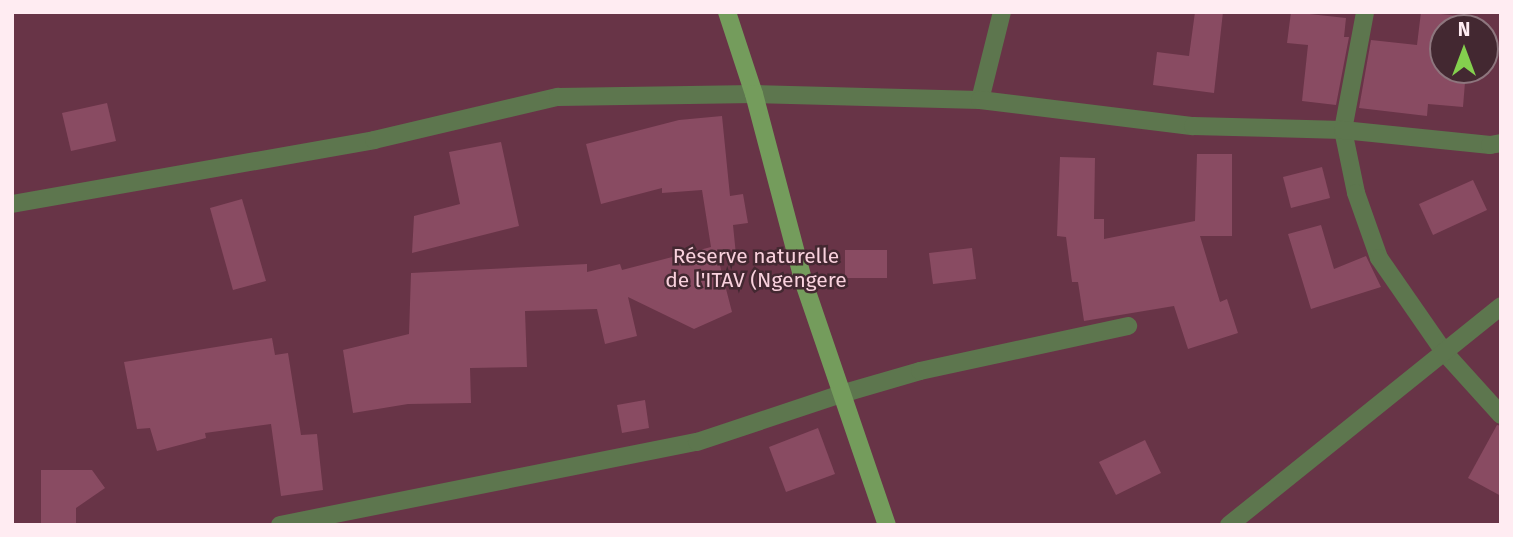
<!DOCTYPE html>
<meta charset="utf-8">
<style>
body{margin:0}
#map{position:relative;width:1513px;height:537px;overflow:hidden;background:#432831;font-family:"Fira Sans",sans-serif}
div>[style]{position:absolute}
.green>*{inset:0;background:#683447}
.building>*{inset:0;background:#894b62}
.lane>*{height:18px;margin:-9px;padding:0 9px;transform-origin:9px;border-radius:9px;background:#5d764e}
.street>*{height:18px;margin:-9px;padding:0 9px;transform-origin:9px;border-radius:9px;background:#5d764e}
.secondary>*{height:18px;margin:-9px;padding:0 9px;transform-origin:9px;border-radius:9px;background:#749c5c}
span{translate:-50% -50%;white-space:nowrap;text-align:center;line-height:1.15;-webkit-text-stroke:5px #432831;paint-order:stroke}
.park-label{font-size:21px;color:#f9d1dd}
.frame{position:absolute;inset:0;border:14px solid #ffecf2;pointer-events:none}
.north{position:absolute;left:1429px;top:14px;width:70px;height:70px;box-sizing:border-box;background:#432831;border:2px solid #8e767e;border-radius:50%;rotate:0deg;font-size:19px;font-weight:700;line-height:28px;text-align:center;color:#ffecf2}
.north::after{content:'';display:block;margin:auto;width:24px;height:32px;background:#84d04e;clip-path:polygon(50% 0,100% 100%,50% 72%,0 100%)}
</style>
<div id="map">
<div class="green">
<i style="clip-path:polygon(evenodd,12px 12px,1501px 12px,1501px 525px,12px 525px,12px 12px,1443px 28px,1485px 28px,1485px 70px,1443px 70px,1443px 28px)"></i>
</div>
<div class="building">
<i style="clip-path:polygon(1195px 12px,1223px 12px,1214px 93px,1153px 85px,1157px 52px,1189px 56px)"></i>
<i style="clip-path:polygon(1291px 12px,1346px 18px,1344px 37px,1349px 37px,1336px 105px,1302px 101px,1308px 45px,1287px 43px)"></i>
<i style="clip-path:polygon(1421px 12px,1471px 17px,1470px 28px,1443px 28px,1443px 70px,1466px 70px,1463px 107px,1428px 104px,1427px 116px,1359px 108px,1371px 40px,1417px 45px)"></i>
<i style="clip-path:polygon(107px 103px,116px 141px,71px 151px,62px 113px)"></i>
<i style="clip-path:polygon(722px 116px,730px 196px,743px 194px,748px 223px,733px 225px,736px 255px,718px 258px,732px 312px,694px 329px,628px 297px,637px 336px,605px 344px,597px 309px,525px 311px,527px 367px,470px 368px,471px 403px,408px 404px,353px 413px,343px 350px,409px 334px,411px 273px,587px 264px,587px 272px,620px 264px,622px 270px,711px 247px,702px 190px,662px 193px,662px 188px,601px 204px,586px 144px,679px 120px)"></i>
<i style="clip-path:polygon(501px 142px,519px 226px,412px 253px,414px 216px,460px 204px,449px 152px)"></i>
<i style="clip-path:polygon(1197px 154px,1232px 154px,1232px 236px,1200px 236px,1220px 302px,1227px 299px,1238px 333px,1188px 349px,1174px 306px,1084px 321px,1078px 282px,1072px 282px,1066px 237px,1057px 236px,1060px 157px,1095px 158px,1094px 219px,1104px 219px,1104px 239px,1195px 221px)"></i>
<i style="clip-path:polygon(1322px 167px,1330px 198px,1291px 208px,1283px 177px)"></i>
<i style="clip-path:polygon(1473px 180px,1487px 210px,1433px 235px,1419px 204px)"></i>
<i style="clip-path:polygon(242px 199px,266px 281px,233px 290px,210px 208px)"></i>
<i style="clip-path:polygon(1321px 225px,1334px 269px,1366px 256px,1381px 287px,1311px 309px,1288px 234px)"></i>
<i style="clip-path:polygon(972px 248px,976px 279px,933px 284px,929px 253px)"></i>
<i style="clip-path:polygon(845px 250px,887px 250px,887px 278px,845px 278px)"></i>
<i style="clip-path:polygon(272px 338px,275px 355px,288px 353px,301px 435px,317px 434px,323px 490px,281px 496px,271px 424px,205px 433px,206px 438px,157px 451px,150px 428px,137px 429px,124px 362px)"></i>
<i style="clip-path:polygon(645px 400px,649px 428px,622px 433px,617px 405px)"></i>
<i style="clip-path:polygon(1497px 425px,1501px 426px,1501px 496px,1468px 478px)"></i>
<i style="clip-path:polygon(818px 428px,835px 474px,786px 492px,769px 447px)"></i>
<i style="clip-path:polygon(1145px 440px,1161px 473px,1116px 495px,1099px 462px)"></i>
<i style="clip-path:polygon(41px 470px,92px 470px,105px 488px,76px 508px,76px 523px,41px 523px)"></i>
</div>
<div class="lane">
<i style="left:1343px;top:130px;width:64px;rotate:78.3deg"></i>
<i style="left:1356px;top:193px;width:69px;rotate:70.5deg"></i>
<i style="left:1379px;top:258px;width:114px;rotate:55.3deg"></i>
<i style="left:1444px;top:352px;width:85px;rotate:47.9deg"></i>
</div>
<div class="street">
<i style="left:980px;top:100px;width:91px;rotate:-76deg"></i>
<i style="left:1343px;top:130px;width:120px;rotate:-79.4deg"></i>
<i style="left:12px;top:204px;width:368px;rotate:-10deg"></i>
<i style="left:374px;top:140px;width:189px;rotate:-13.2deg"></i>
<i style="left:558px;top:97px;width:196px;rotate:-0.9deg"></i>
<i style="left:754px;top:94px;width:226px;rotate:1.5deg"></i>
<i style="left:980px;top:100px;width:215px;rotate:7deg"></i>
<i style="left:1193px;top:126px;width:150px;rotate:1.5deg"></i>
<i style="left:1343px;top:130px;width:148px;rotate:5.8deg"></i>
<i style="left:1490px;top:145px;width:11px;rotate:-10deg"></i>
<i style="left:280px;top:525px;width:425px;rotate:-11.3deg"></i>
<i style="left:697px;top:442px;width:152px;rotate:-18.4deg"></i>
<i style="left:841px;top:394px;width:82px;rotate:-16.2deg"></i>
<i style="left:920px;top:371px;width:213px;rotate:-12.2deg"></i>
<i style="left:1229px;top:525px;width:349px;rotate:-38.8deg"></i>
</div>
<div class="secondary">
<i style="left:727px;top:12px;width:86px;rotate:71.8deg"></i>
<i style="left:754px;top:94px;width:196px;rotate:75.2deg"></i>
<i style="left:804px;top:283px;width:256px;rotate:71.1deg"></i>
</div>
<div class="park-label">
<span style="left:756px;top:268px">Réserve naturelle<br>de l'ITAV (Ngengere</span>
</div>
<div class="frame"></div>
<div class="north">N</div>
</div>
